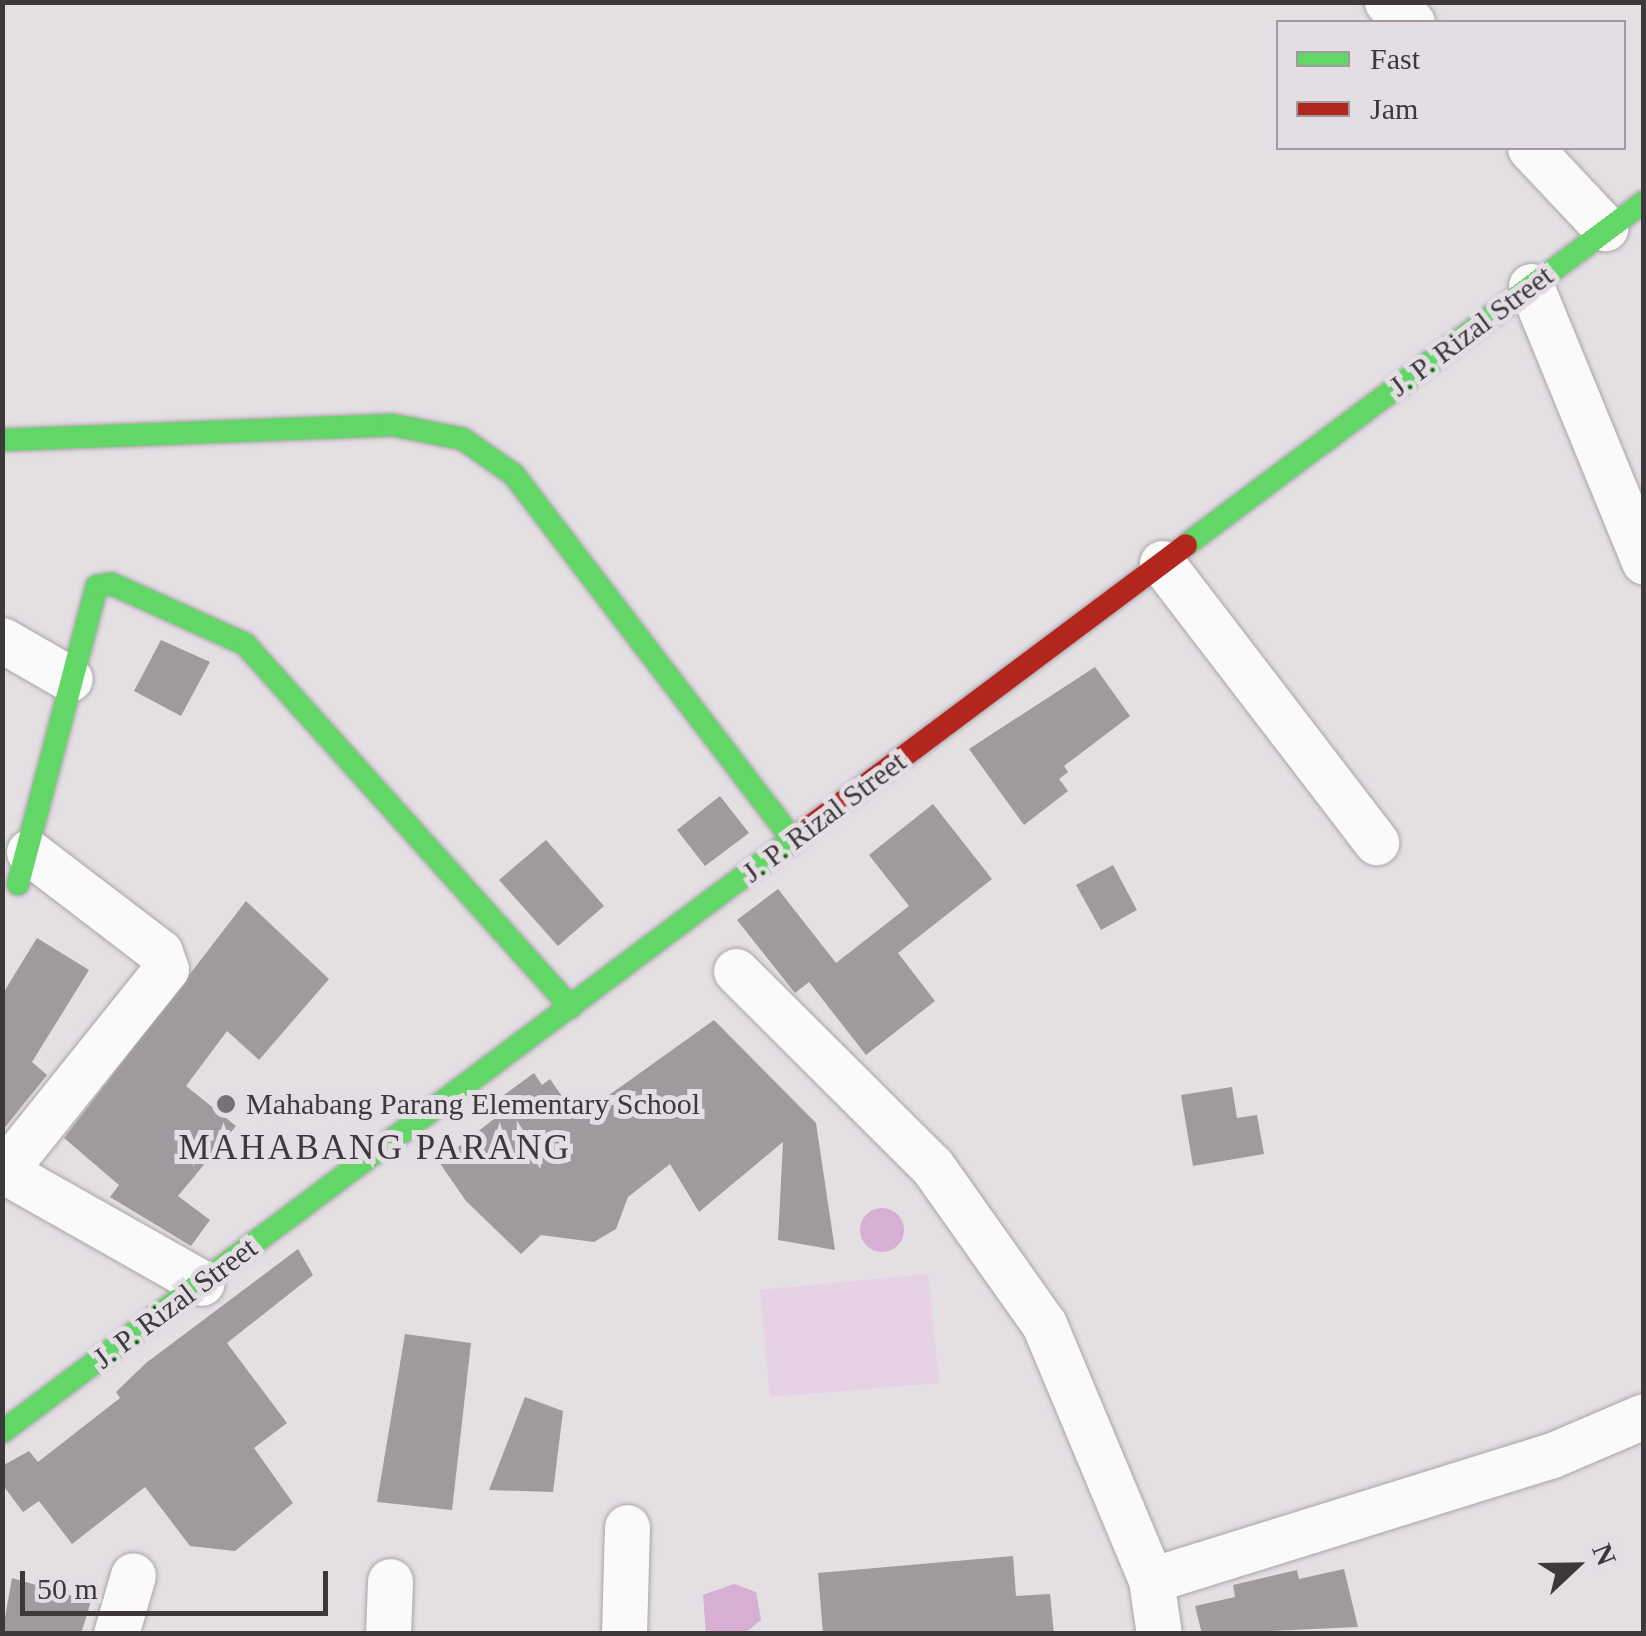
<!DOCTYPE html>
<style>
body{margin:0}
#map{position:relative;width:1646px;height:1636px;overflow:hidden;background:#e3dfe3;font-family:Georgia,serif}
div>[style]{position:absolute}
.green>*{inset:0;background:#e7d1e5}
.water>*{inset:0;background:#d6afd2}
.round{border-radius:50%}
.building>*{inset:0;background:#9e9a9d}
.roads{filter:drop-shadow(0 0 2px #a9a5a8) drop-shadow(0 0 2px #a9a5a8)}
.street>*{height:45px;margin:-22.5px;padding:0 22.5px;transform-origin:22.5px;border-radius:22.5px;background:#fbfafb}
.fast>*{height:22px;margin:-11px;padding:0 11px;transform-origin:11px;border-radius:11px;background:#63d668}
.jam>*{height:22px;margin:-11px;padding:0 11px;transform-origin:11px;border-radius:11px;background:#b3261e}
.dots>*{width:28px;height:28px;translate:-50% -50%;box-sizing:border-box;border:5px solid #e5dde4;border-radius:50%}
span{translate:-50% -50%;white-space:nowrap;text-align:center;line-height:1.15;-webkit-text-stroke:10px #e5dde4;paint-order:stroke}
.street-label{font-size:30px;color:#3c383b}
.poi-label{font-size:30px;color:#3c383b}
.left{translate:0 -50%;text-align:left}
.quarter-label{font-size:35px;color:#3c383b;letter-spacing:2.5px}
.frame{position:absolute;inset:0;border:5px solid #3c383b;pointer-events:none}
.legend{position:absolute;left:1276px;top:20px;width:350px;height:130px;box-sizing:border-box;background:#e5dde4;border:2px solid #a19ba0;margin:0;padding:12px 18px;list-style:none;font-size:30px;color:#3c383b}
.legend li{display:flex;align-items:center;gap:20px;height:50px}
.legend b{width:50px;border:2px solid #a19ba0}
.north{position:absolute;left:1526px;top:1516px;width:100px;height:100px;-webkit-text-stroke:8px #e5dde4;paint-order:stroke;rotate:68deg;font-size:28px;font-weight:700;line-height:40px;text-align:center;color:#3c383b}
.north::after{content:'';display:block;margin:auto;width:35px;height:45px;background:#3c383b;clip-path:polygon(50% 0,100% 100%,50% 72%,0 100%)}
.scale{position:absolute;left:20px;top:1571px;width:308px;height:45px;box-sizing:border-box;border:5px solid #3c383b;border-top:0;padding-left:12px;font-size:30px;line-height:35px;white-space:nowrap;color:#3c383b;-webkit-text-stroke:8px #e5dde4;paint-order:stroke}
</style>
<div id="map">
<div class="green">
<i style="clip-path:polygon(928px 1274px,939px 1383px,770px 1397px,760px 1290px)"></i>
</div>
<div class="water">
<i class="round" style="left:860px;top:1208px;width:44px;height:44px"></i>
<i style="clip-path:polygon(734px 1584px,756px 1592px,761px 1620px,745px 1633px,706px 1633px,703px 1595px)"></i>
</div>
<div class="building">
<i style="clip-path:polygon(161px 640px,210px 662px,181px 716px,134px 691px)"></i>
<i style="clip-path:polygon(1095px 667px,1130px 716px,1064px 766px,1068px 772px,1059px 779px,1068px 791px,1024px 825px,969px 749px)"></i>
<i style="clip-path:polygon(720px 796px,749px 833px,705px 866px,677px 830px)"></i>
<i style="clip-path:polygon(933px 804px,992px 879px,898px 953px,935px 1001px,866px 1055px,809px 982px,795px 993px,737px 920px,778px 889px,836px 963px,909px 906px,869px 855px)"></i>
<i style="clip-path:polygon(546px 840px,604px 906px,558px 946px,499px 880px)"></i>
<i style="clip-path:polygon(1113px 865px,1137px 910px,1101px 930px,1076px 885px)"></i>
<i style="clip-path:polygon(246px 901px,329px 979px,259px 1060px,227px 1031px,186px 1086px,236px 1126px,178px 1196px,210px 1220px,191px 1246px,110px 1197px,119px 1185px,64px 1138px)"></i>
<i style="clip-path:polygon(37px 938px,89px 970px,32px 1062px,47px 1075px,2px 1131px,2px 995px)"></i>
<i style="clip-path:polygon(714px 1020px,816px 1123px,835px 1250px,778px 1240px,783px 1142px,699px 1212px,670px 1164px,628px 1197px,616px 1229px,594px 1242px,541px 1235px,521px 1254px,466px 1201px,439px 1162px,508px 1108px,501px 1097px,534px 1073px,542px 1085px,550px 1079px,577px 1118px)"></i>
<i style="clip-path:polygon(1232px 1087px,1237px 1118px,1257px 1115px,1264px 1154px,1193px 1166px,1181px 1095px)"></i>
<i style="clip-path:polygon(298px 1249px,313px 1275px,227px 1343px,287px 1423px,254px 1448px,293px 1503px,235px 1551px,190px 1546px,145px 1487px,72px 1544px,39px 1501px,23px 1512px,2px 1484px,2px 1466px,29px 1451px,38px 1462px,120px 1398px,116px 1392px,146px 1363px)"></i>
<i style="clip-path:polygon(405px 1334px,471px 1343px,452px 1510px,377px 1502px)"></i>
<i style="clip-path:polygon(525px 1397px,563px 1411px,553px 1492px,489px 1490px)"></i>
<i style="clip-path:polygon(1013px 1556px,1016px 1596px,1050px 1594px,1054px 1634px,823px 1634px,818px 1573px)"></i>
<i style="clip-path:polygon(1344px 1569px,1358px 1627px,1202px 1634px,1195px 1606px,1235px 1597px,1233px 1585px,1297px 1570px,1299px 1579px)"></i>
<i style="clip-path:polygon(12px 1578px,91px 1601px,81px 1634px,2px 1634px)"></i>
</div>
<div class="roads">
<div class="street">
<i style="left:1387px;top:2px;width:32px;rotate:39deg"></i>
<i style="left:1530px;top:148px;width:110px;rotate:46.8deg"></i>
<i style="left:1531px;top:286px;width:298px;rotate:67.7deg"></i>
<i style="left:1162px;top:563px;width:352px;rotate:52.5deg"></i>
<i style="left:2px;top:640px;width:78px;rotate:29.8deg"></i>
<i style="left:29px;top:852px;width:165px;rotate:37.4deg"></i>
<i style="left:160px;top:952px;width:18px;rotate:71deg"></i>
<i style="left:166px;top:969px;width:259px;rotate:128.7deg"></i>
<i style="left:4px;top:1171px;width:227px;rotate:29.5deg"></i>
<i style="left:736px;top:971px;width:276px;rotate:44.9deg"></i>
<i style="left:932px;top:1166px;width:194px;rotate:54.7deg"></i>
<i style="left:1044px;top:1324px;width:277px;rotate:67.3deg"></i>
<i style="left:1151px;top:1580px;width:55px;rotate:81.6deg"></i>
<i style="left:1151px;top:1580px;width:418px;rotate:-17.3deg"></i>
<i style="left:1550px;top:1456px;width:102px;rotate:-23.1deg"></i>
<i style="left:116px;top:1634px;width:61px;rotate:-73.9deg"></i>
<i style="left:388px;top:1634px;width:53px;rotate:-87.8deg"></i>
<i style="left:624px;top:1634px;width:107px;rotate:-88.4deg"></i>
</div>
<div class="fast">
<i style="left:2px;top:440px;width:391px;rotate:-2.2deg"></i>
<i style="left:393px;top:425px;width:71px;rotate:11.3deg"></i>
<i style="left:463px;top:439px;width:62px;rotate:35.2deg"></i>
<i style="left:514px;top:475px;width:461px;rotate:52.6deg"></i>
<i style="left:1186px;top:545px;width:572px;rotate:-36.83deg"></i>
<i style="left:18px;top:884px;width:308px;rotate:-75.2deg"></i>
<i style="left:97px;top:586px;width:15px;rotate:-8deg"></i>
<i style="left:112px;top:584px;width:146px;rotate:24.3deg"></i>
<i style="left:245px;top:644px;width:488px;rotate:48.1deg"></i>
<i style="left:2px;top:1432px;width:1007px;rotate:-36.85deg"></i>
</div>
<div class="jam">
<i style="left:808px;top:828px;width:472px;rotate:-36.8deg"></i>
</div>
</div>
<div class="dots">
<i style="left:226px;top:1104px;background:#767276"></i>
</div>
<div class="street-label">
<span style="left:1471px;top:331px;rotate:-37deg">J. P. Rizal Street</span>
<span style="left:824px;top:817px;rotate:-37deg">J. P. Rizal Street</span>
<span style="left:175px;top:1303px;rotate:-37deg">J. P. Rizal Street</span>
</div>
<div class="poi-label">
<span class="left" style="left:246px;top:1104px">Mahabang Parang Elementary School</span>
</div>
<div class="quarter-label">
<span style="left:375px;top:1148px">MAHABANG PARANG</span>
</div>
<div class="frame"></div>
<ul class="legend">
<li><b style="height:12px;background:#63d668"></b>Fast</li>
<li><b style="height:12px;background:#b3261e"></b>Jam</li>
</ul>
<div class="north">N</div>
<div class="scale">50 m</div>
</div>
